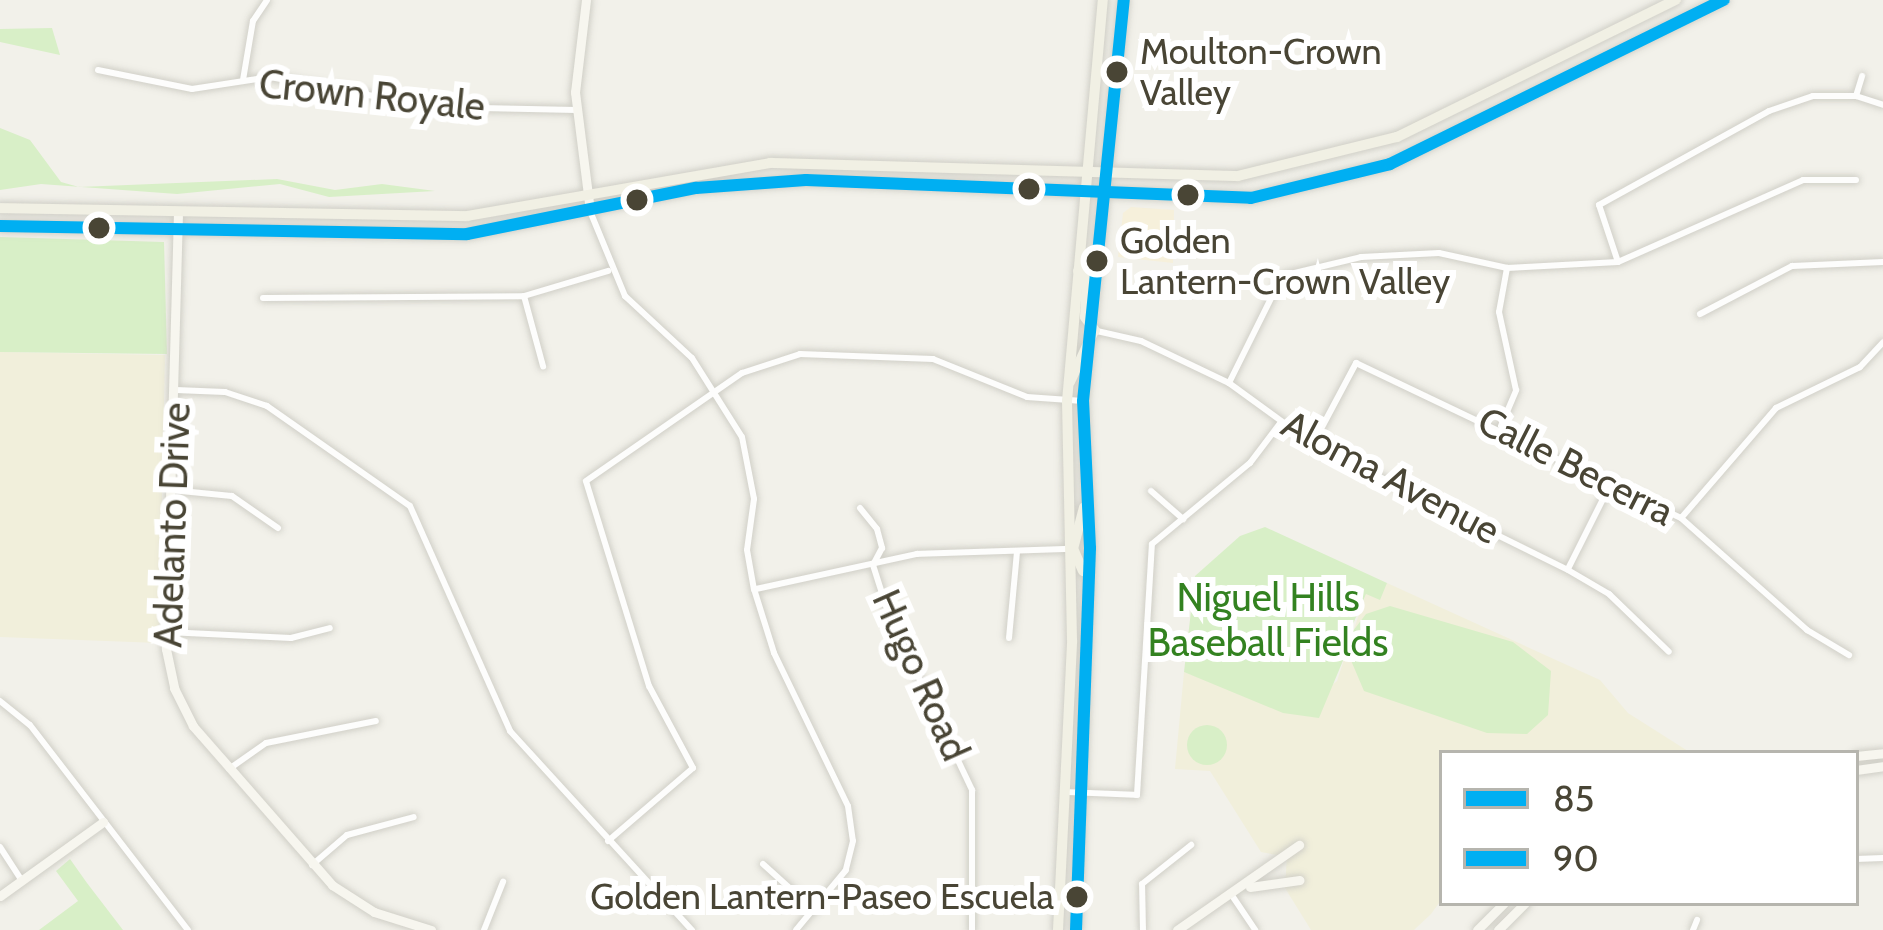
<!DOCTYPE html>
<style>
body{margin:0}
#map{position:relative;width:1883px;height:930px;overflow:hidden;background:#f2f1ea;font-family:Cabin,sans-serif}
div>[style]{position:absolute}
.commercial>*{inset:0;background:#f6f0db}
.education>*{inset:0;background:#f1efdb}
.green>*{inset:0;background:#d8efc7}
.round{border-radius:50%}
.roads{filter:drop-shadow(0 0 3px #d0cfc7) drop-shadow(0 0 3px #d0cfc7)}
.street>*{height:6px;margin:-3px;padding:0 3px;transform-origin:3px;border-radius:3px;background:#fdfdfc}
.secondary>*{height:9px;margin:-4.5px;padding:0 4.5px;transform-origin:4.5px;border-radius:4.5px;background:#f7f6ef}
.primary>*{height:10px;margin:-5px;padding:0 5px;transform-origin:5px;border-radius:5px;background:#f1f0e4}
.bus-1>*{height:12px;margin:-6px;padding:0 6px;transform-origin:6px;border-radius:6px;background:#00aff2}
.bus-2>*{height:12px;margin:-6px;padding:0 6px;transform-origin:6px;border-radius:6px;background:#00aff2}
.dots>*{width:33px;height:33px;translate:-50% -50%;box-sizing:border-box;border:6px solid #fff;border-radius:50%}
span{translate:-50% -50%;white-space:nowrap;text-align:center;line-height:1.15;-webkit-text-stroke:12px #fff;paint-order:stroke}
.bus-label{font-size:36px;color:#494535}
.left{translate:0 -50%;text-align:left}
.right{translate:-100% -50%;text-align:right}
.street-label{font-size:39px;color:#494535}
.park-label{font-size:39px;color:#338220}
.legend{position:absolute;left:1439px;top:750px;width:420px;height:156px;box-sizing:border-box;background:#fff;border:3px solid #b6b5ae;margin:0;padding:15px 21px;list-style:none;font-size:36px;color:#494535}
.legend li{display:flex;align-items:center;gap:24px;height:60px}
.legend b{width:60px;border:3px solid #b6b5ae}
</style>
<div id="map">
<div class="commercial">
<i style="clip-path:polygon(1131px 207px,1174px 210px,1173px 263px,1118px 257px,1123px 213px)"></i>
</div>
<div class="education">
<i style="clip-path:polygon(0 352px,165px 355px,159px 643px,0 637px)"></i>
<i style="clip-path:polygon(1387px 583px,1600px 680px,1628px 713px,1691px 753px,1442px 753px,1442px 899px,1431px 914px,1414px 930px,1311px 930px,1285px 888px,1287px 857px,1261px 852px,1210px 771px,1175px 769px,1184px 672px,1297px 714px,1337px 681px,1366px 593px,1382px 592px)"></i>
</div>
<div class="green">
<i style="clip-path:polygon(52px 28px,60px 55px,0 42px,0 29px)"></i>
<i style="clip-path:polygon(0 128px,30px 140px,61px 182px,79px 187px,277px 179px,335px 190px,382px 184px,435px 191px,329px 197px,280px 184px,177px 194px,41px 184px,0 190px)"></i>
<i style="clip-path:polygon(0 237px,164px 242px,167px 354px,0 352px)"></i>
<i style="clip-path:polygon(1265px 527px,1387px 583px,1380px 600px,1366px 594px,1346px 640px,1366px 614px,1390px 606px,1513px 642px,1551px 671px,1548px 715px,1527px 734px,1487px 733px,1364px 691px,1347px 651px,1319px 718px,1283px 713px,1184px 672px,1195px 576px,1240px 536px)"></i>
<i class="round" style="left:1187px;top:725px;width:40px;height:40px"></i>
<i style="clip-path:polygon(70px 859px,87px 883px,123px 930px,39px 930px,78px 901px,56px 871px)"></i>
</div>
<div class="roads">
<div class="street">
<i style="left:98px;top:70px;width:96px;rotate:11.4deg"></i>
<i style="left:192px;top:89px;width:79px;rotate:-8.7deg"></i>
<i style="left:270px;top:77px;width:166px;rotate:10.4deg"></i>
<i style="left:433px;top:107px;width:143px;rotate:1.2deg"></i>
<i style="left:243px;top:80px;width:60px;rotate:-80.4deg"></i>
<i style="left:253px;top:21px;width:25px;rotate:-56deg"></i>
<i style="left:1856px;top:96px;width:21px;rotate:-73deg"></i>
<i style="left:590px;top:211px;width:92px;rotate:67.6deg"></i>
<i style="left:625px;top:296px;width:91px;rotate:42.8deg"></i>
<i style="left:692px;top:358px;width:93px;rotate:57.7deg"></i>
<i style="left:742px;top:437px;width:63px;rotate:79deg"></i>
<i style="left:754px;top:499px;width:51px;rotate:97.8deg"></i>
<i style="left:747px;top:550px;width:40px;rotate:80deg"></i>
<i style="left:754px;top:589px;width:67px;rotate:72.6deg"></i>
<i style="left:774px;top:653px;width:170px;rotate:64.2deg"></i>
<i style="left:848px;top:806px;width:35px;rotate:82deg"></i>
<i style="left:853px;top:841px;width:30px;rotate:104deg"></i>
<i style="left:846px;top:870px;width:78px;rotate:129.8deg"></i>
<i style="left:1618px;top:262px;width:60px;rotate:-108.4deg"></i>
<i style="left:1599px;top:205px;width:194px;rotate:-28.9deg"></i>
<i style="left:1769px;top:111px;width:46px;rotate:-18.8deg"></i>
<i style="left:1813px;top:96px;width:43px"></i>
<i style="left:1856px;top:96px;width:28px;rotate:18deg"></i>
<i style="left:524px;top:296px;width:73px;rotate:74.8deg"></i>
<i style="left:263px;top:298px;width:261px;rotate:-0.4deg"></i>
<i style="left:524px;top:296px;width:88px;rotate:-16.6deg"></i>
<i style="left:1700px;top:314px;width:104px;rotate:-27.6deg"></i>
<i style="left:1792px;top:266px;width:91px;rotate:-2.5deg"></i>
<i style="left:1097px;top:331px;width:45px;rotate:12.8deg"></i>
<i style="left:1141px;top:341px;width:98px;rotate:25.5deg"></i>
<i style="left:1229px;top:383px;width:104px;rotate:36deg"></i>
<i style="left:1313px;top:444px;width:284px;rotate:26.3deg"></i>
<i style="left:1568px;top:570px;width:48px;rotate:30.3deg"></i>
<i style="left:1609px;top:594px;width:83px;rotate:44deg"></i>
<i style="left:1229px;top:383px;width:119px;rotate:-63.6deg"></i>
<i style="left:1282px;top:276px;width:81px;rotate:-13.5deg"></i>
<i style="left:1361px;top:257px;width:78px;rotate:-2.9deg"></i>
<i style="left:1439px;top:253px;width:70px;rotate:12.4deg"></i>
<i style="left:1507px;top:268px;width:111px;rotate:-3.1deg"></i>
<i style="left:1618px;top:262px;width:202px;rotate:-23.9deg"></i>
<i style="left:1803px;top:180px;width:53px"></i>
<i style="left:176px;top:390px;width:49px;rotate:2.3deg"></i>
<i style="left:225px;top:392px;width:44px;rotate:18.4deg"></i>
<i style="left:267px;top:406px;width:174px;rotate:35deg"></i>
<i style="left:410px;top:506px;width:246px;rotate:66deg"></i>
<i style="left:510px;top:731px;width:270px;rotate:47.6deg"></i>
<i style="left:1501px;top:426px;width:39px;rotate:-67deg"></i>
<i style="left:1516px;top:390px;width:80px;rotate:-102.3deg"></i>
<i style="left:1499px;top:312px;width:45px;rotate:-79.7deg"></i>
<i style="left:1313px;top:444px;width:92px;rotate:-62deg"></i>
<i style="left:1356px;top:363px;width:360px;rotate:25.5deg"></i>
<i style="left:1681px;top:518px;width:169px;rotate:41.6deg"></i>
<i style="left:1807px;top:630px;width:49px;rotate:30.8deg"></i>
<i style="left:171px;top:490px;width:61px;rotate:5.6deg"></i>
<i style="left:232px;top:496px;width:56px;rotate:34.8deg"></i>
<i style="left:1151px;top:491px;width:43px;rotate:41.2deg"></i>
<i style="left:860px;top:508px;width:27px;rotate:51deg"></i>
<i style="left:877px;top:529px;width:20px;rotate:75deg"></i>
<i style="left:882px;top:548px;width:19px;rotate:118deg"></i>
<i style="left:873px;top:565px;width:52px;rotate:72.3deg"></i>
<i style="left:889px;top:615px;width:194px;rotate:64.6deg"></i>
<i style="left:972px;top:790px;width:140px;rotate:90deg"></i>
<i style="left:1682px;top:517px;width:144px;rotate:-49.2deg"></i>
<i style="left:1776px;top:408px;width:93px;rotate:-26deg"></i>
<i style="left:1860px;top:367px;width:34px;rotate:-47deg"></i>
<i style="left:1568px;top:569px;width:98px;rotate:-63.4deg"></i>
<i style="left:756px;top:589px;width:165px;rotate:-12.3deg"></i>
<i style="left:917px;top:554px;width:152px;rotate:-1.9deg"></i>
<i style="left:167px;top:632px;width:124px;rotate:2.8deg"></i>
<i style="left:291px;top:638px;width:40px;rotate:-14.4deg"></i>
<i style="left:1009px;top:638px;width:87px;rotate:-84.7deg"></i>
<i style="left:0;top:701px;width:38px;rotate:39deg"></i>
<i style="left:30px;top:725px;width:259px;rotate:52.4deg"></i>
<i style="left:229px;top:769px;width:45px;rotate:-35.1deg"></i>
<i style="left:266px;top:743px;width:112px;rotate:-11.3deg"></i>
<i style="left:1066px;top:792px;width:71px;rotate:2.4deg"></i>
<i style="left:1137px;top:795px;width:251px;rotate:-86.6deg"></i>
<i style="left:1152px;top:544px;width:127px;rotate:-39.6deg"></i>
<i style="left:1250px;top:463px;width:51px;rotate:-52.9deg"></i>
<i style="left:608px;top:841px;width:112px;rotate:-40.7deg"></i>
<i style="left:693px;top:768px;width:93px;rotate:-118.2deg"></i>
<i style="left:649px;top:686px;width:214px;rotate:-107.1deg"></i>
<i style="left:586px;top:481px;width:190px;rotate:-34.7deg"></i>
<i style="left:742px;top:373px;width:61px;rotate:-18.1deg"></i>
<i style="left:800px;top:354px;width:133px;rotate:2.2deg"></i>
<i style="left:933px;top:359px;width:101px;rotate:22deg"></i>
<i style="left:1027px;top:397px;width:56px;rotate:4.1deg"></i>
<i style="left:0;top:847px;width:38px;rotate:57deg"></i>
<i style="left:1856px;top:859px;width:27px;rotate:-2deg"></i>
<i style="left:763px;top:864px;width:69px;rotate:42deg"></i>
<i style="left:312px;top:865px;width:46px;rotate:-40.6deg"></i>
<i style="left:347px;top:835px;width:69px;rotate:-15deg"></i>
<i style="left:1233px;top:897px;width:40px;rotate:56deg"></i>
<i style="left:484px;top:930px;width:52px;rotate:-68.4deg"></i>
<i style="left:1143px;top:930px;width:46px;rotate:-91.2deg"></i>
<i style="left:1142px;top:884px;width:63px;rotate:-38.5deg"></i>
<i style="left:1693px;top:930px;width:11px;rotate:-68deg"></i>
</div>
<div class="secondary">
<i style="left:586px;top:0;width:93px;rotate:96.8deg"></i>
<i style="left:575px;top:92px;width:120px;rotate:82.8deg"></i>
<i style="left:178px;top:213px;width:436px;rotate:91.6deg"></i>
<i style="left:166px;top:649px;width:40px;rotate:78deg"></i>
<i style="left:174px;top:688px;width:42px;rotate:63.4deg"></i>
<i style="left:193px;top:726px;width:211px;rotate:48.8deg"></i>
<i style="left:332px;top:885px;width:50px;rotate:32.7deg"></i>
<i style="left:374px;top:912px;width:60px;rotate:17.5deg"></i>
<i style="left:1856px;top:756px;width:27px;rotate:-6deg"></i>
<i style="left:1856px;top:770px;width:27px;rotate:-8deg"></i>
<i style="left:1250px;top:887px;width:50px;rotate:-8deg"></i>
<i style="left:0;top:896px;width:127px;rotate:-35.7deg"></i>
<i style="left:1177px;top:930px;width:149px;rotate:-34.9deg"></i>
<i style="left:1477px;top:930px;width:38px;rotate:-45deg"></i>
<i style="left:1498px;top:930px;width:38px;rotate:-45deg"></i>
</div>
<div class="primary">
<i style="left:0;top:208px;width:467px;rotate:1deg"></i>
<i style="left:467px;top:216px;width:308px;rotate:-9.9deg"></i>
<i style="left:770px;top:163px;width:468px;rotate:1.6deg"></i>
<i style="left:1238px;top:176px;width:164px;rotate:-13.8deg"></i>
<i style="left:1397px;top:137px;width:311px;rotate:-26.2deg"></i>
<i style="left:0;top:226px;width:467px;rotate:1deg"></i>
<i style="left:467px;top:234px;width:234px;rotate:-11.4deg"></i>
<i style="left:696px;top:188px;width:110px;rotate:-4.2deg"></i>
<i style="left:806px;top:180px;width:445px;rotate:2.3deg"></i>
<i style="left:1251px;top:198px;width:143px;rotate:-13.7deg"></i>
<i style="left:1390px;top:164px;width:372px;rotate:-26.2deg"></i>
<i style="left:1078px;top:271px;width:10px;rotate:24deg"></i>
<i style="left:1087px;top:275px;width:42px;rotate:92.7deg"></i>
<i style="left:1085px;top:317px;width:17px;rotate:54deg"></i>
<i style="left:1070px;top:382px;width:54px;rotate:-64.9deg"></i>
<i style="left:1083px;top:571px;width:24px;rotate:-114deg"></i>
<i style="left:1073px;top:549px;width:43px;rotate:-75.3deg"></i>
<i style="left:1058px;top:930px;width:290px;rotate:-87.2deg"></i>
<i style="left:1072px;top:640px;width:239px;rotate:-91.2deg"></i>
<i style="left:1067px;top:401px;width:403px;rotate:-84.9deg"></i>
<i style="left:1076px;top:930px;width:382px;rotate:-87.9deg"></i>
<i style="left:1090px;top:548px;width:147px;rotate:-92.7deg"></i>
<i style="left:1083px;top:401px;width:403px;rotate:-84.2deg"></i>
</div>
</div>
<div class="bus-1">
<i style="left:0;top:226px;width:467px;rotate:1deg"></i>
<i style="left:467px;top:234px;width:234px;rotate:-11.4deg"></i>
<i style="left:696px;top:188px;width:110px;rotate:-4.2deg"></i>
<i style="left:806px;top:180px;width:445px;rotate:2.3deg"></i>
<i style="left:1251px;top:198px;width:143px;rotate:-13.7deg"></i>
<i style="left:1390px;top:164px;width:372px;rotate:-26.2deg"></i>
</div>
<div class="bus-2">
<i style="left:1076px;top:930px;width:382px;rotate:-87.9deg"></i>
<i style="left:1090px;top:548px;width:147px;rotate:-92.7deg"></i>
<i style="left:1083px;top:401px;width:403px;rotate:-84.2deg"></i>
</div>
<div class="dots">
<i style="left:1117px;top:72px;background:#494535"></i>
<i style="left:1029px;top:189px;background:#494535"></i>
<i style="left:1188px;top:195px;background:#494535"></i>
<i style="left:637px;top:200px;background:#494535"></i>
<i style="left:99px;top:228px;background:#494535"></i>
<i style="left:1097px;top:261px;background:#494535"></i>
<i style="left:1077px;top:897px;background:#494535"></i>
</div>
<div class="bus-label">
<span class="left" style="left:1140px;top:72px">Moulton-Crown<br>Valley</span>
<span class="left" style="left:1120px;top:261px">Golden<br>Lantern-Crown Valley</span>
<span class="right" style="left:1054px;top:897px">Golden Lantern-Paseo Escuela</span>
</div>
<div class="street-label">
<span style="left:372px;top:95px;rotate:6deg">Crown Royale</span>
<span style="left:1576px;top:466px;rotate:27deg">Calle Becerra</span>
<span style="left:1391px;top:477px;rotate:28deg">Aloma Avenue</span>
<span style="left:172px;top:525px;rotate:-88deg">Adelanto Drive</span>
<span style="left:921px;top:675px;rotate:66deg">Hugo Road</span>
</div>
<div class="park-label">
<span style="left:1268px;top:620px">Niguel Hills<br>Baseball Fields</span>
</div>
<ul class="legend">
<li><b style="height:15px;background:#00aff2"></b>85</li>
<li><b style="height:15px;background:#00aff2"></b>90</li>
</ul>
</div>
